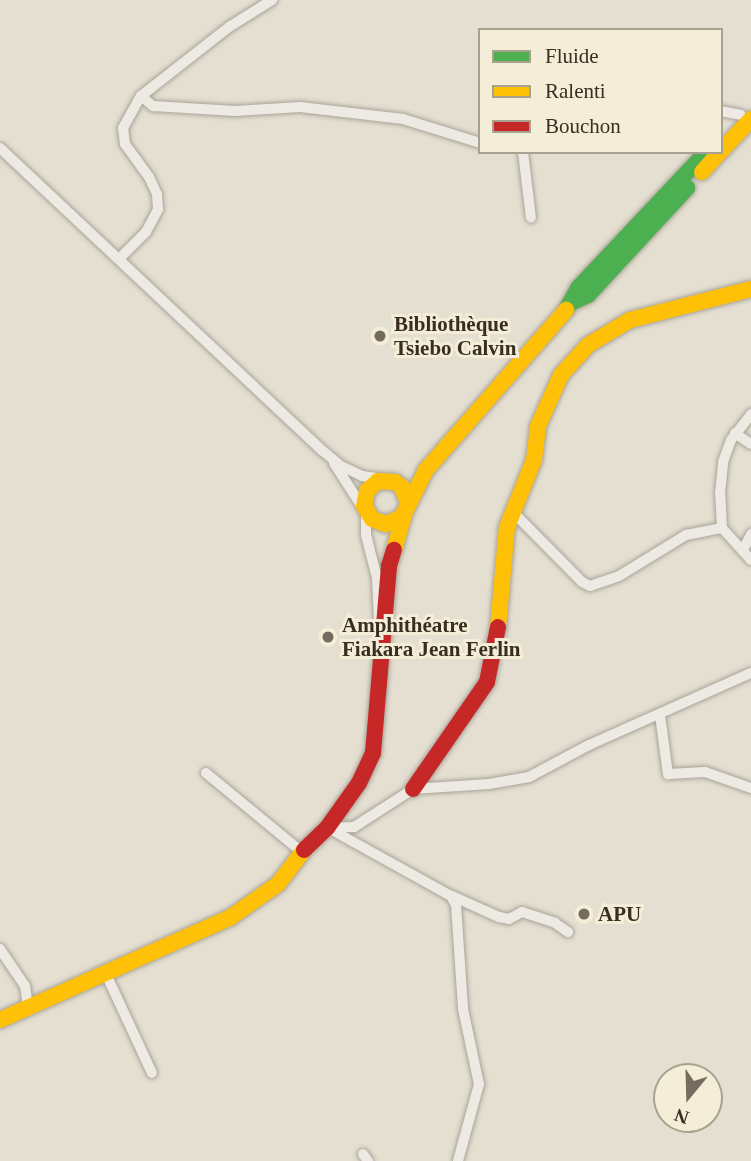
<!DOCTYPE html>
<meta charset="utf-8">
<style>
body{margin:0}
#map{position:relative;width:751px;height:1161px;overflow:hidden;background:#e4dfd1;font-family:Georgia,serif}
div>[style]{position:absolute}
.roads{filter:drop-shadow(0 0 2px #aaa499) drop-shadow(0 0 2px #aaa499)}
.street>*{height:10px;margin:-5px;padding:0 5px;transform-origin:5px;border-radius:5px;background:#eceae2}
.fast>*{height:16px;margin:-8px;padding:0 8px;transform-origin:8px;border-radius:8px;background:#4caf50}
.slow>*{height:16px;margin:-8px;padding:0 8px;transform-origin:8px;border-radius:8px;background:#ffc107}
.jam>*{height:16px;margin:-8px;padding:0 8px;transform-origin:8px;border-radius:8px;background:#c62828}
.dots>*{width:19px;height:19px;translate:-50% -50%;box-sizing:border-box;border:4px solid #f4edd8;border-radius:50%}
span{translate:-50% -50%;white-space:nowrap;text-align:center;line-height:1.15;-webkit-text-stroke:6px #f4edd8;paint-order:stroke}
.poi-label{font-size:21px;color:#392e21;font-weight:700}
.left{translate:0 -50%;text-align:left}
.legend{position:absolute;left:478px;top:28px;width:245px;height:126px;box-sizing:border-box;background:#f4edd8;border:2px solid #a9a18f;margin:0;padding:9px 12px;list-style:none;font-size:21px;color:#392e21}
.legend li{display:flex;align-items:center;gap:14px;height:35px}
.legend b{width:35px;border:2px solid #a9a18f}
.north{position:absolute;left:653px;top:1063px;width:70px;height:70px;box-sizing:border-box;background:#f4edd8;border:2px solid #a9a18f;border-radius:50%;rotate:199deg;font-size:19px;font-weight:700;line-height:28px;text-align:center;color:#392e21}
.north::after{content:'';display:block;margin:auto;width:24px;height:32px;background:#756c5f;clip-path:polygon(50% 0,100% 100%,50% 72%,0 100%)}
</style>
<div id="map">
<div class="roads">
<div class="street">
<i style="left:141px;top:96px;width:16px;rotate:40deg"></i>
<i style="left:153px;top:106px;width:82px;rotate:3.5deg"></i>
<i style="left:235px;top:111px;width:65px;rotate:-3.5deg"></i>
<i style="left:300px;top:107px;width:104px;rotate:6.6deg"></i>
<i style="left:403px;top:119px;width:81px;rotate:17.3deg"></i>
<i style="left:721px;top:111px;width:20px;rotate:11deg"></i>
<i style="left:0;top:148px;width:443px;rotate:43.2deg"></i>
<i style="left:323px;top:451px;width:23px;rotate:40deg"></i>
<i style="left:341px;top:466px;width:23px;rotate:25deg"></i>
<i style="left:362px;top:476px;width:22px;rotate:8deg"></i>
<i style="left:523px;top:152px;width:66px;rotate:83.1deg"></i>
<i style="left:120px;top:258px;width:37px;rotate:-45deg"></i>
<i style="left:146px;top:232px;width:26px;rotate:-62deg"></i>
<i style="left:158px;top:209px;width:15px;rotate:-94deg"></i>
<i style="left:157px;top:194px;width:19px;rotate:-115deg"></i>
<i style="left:149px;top:177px;width:41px;rotate:-126deg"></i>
<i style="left:125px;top:144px;width:16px;rotate:-97deg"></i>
<i style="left:123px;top:128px;width:37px;rotate:-61deg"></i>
<i style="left:141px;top:96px;width:112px;rotate:-38.1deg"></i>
<i style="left:229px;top:27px;width:51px;rotate:-32.1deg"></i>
<i style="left:735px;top:433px;width:19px;rotate:35deg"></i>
<i style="left:334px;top:463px;width:59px;rotate:57.4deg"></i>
<i style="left:366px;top:513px;width:22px;rotate:90deg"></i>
<i style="left:366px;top:535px;width:44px;rotate:75.7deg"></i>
<i style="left:377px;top:578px;width:43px;rotate:87.3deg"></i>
<i style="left:513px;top:512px;width:98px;rotate:45.4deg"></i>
<i style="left:582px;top:582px;width:9px;rotate:27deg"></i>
<i style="left:590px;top:586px;width:31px;rotate:-19deg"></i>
<i style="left:619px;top:576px;width:79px;rotate:-31.5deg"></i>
<i style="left:686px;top:535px;width:37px;rotate:-11deg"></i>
<i style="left:722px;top:528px;width:35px;rotate:-93deg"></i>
<i style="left:720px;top:493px;width:31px;rotate:-84deg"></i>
<i style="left:723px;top:462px;width:23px;rotate:-70deg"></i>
<i style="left:731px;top:440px;width:33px;rotate:-52deg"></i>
<i style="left:722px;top:528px;width:43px;rotate:47.8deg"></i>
<i style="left:743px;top:550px;width:18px;rotate:-63deg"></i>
<i style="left:660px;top:715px;width:60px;rotate:82.3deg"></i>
<i style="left:668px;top:774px;width:37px;rotate:-3deg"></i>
<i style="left:705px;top:772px;width:49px;rotate:19.2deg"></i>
<i style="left:206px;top:773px;width:124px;rotate:39.5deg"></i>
<i style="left:327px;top:828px;width:27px;rotate:-2deg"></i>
<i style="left:354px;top:827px;width:70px;rotate:-32.8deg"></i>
<i style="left:413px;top:789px;width:76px;rotate:-3.8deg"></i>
<i style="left:489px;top:784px;width:41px;rotate:-9.9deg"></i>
<i style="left:529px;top:777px;width:68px;rotate:-28.1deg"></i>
<i style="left:589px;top:745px;width:177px;rotate:-24deg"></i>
<i style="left:330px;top:829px;width:138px;rotate:29deg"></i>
<i style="left:451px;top:896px;width:10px;rotate:61deg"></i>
<i style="left:456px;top:905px;width:104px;rotate:86.1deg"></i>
<i style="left:463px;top:1009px;width:77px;rotate:78deg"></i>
<i style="left:479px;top:1084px;width:80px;rotate:105.3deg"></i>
<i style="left:452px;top:896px;width:51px;rotate:24.1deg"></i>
<i style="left:499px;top:917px;width:10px;rotate:11deg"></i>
<i style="left:509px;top:919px;width:15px;rotate:-28deg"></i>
<i style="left:522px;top:912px;width:35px;rotate:18deg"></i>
<i style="left:555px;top:923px;width:16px;rotate:35deg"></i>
<i style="left:0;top:949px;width:45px;rotate:56deg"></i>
<i style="left:25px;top:986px;width:22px;rotate:82deg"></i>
<i style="left:106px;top:974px;width:109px;rotate:65.1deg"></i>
<i style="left:363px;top:1154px;width:9px;rotate:54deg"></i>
</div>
<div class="fast">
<i style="left:573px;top:302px;width:17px;rotate:-25deg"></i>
<i style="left:588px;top:295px;width:146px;rotate:-47.2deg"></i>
<i style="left:566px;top:310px;width:26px;rotate:-61deg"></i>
<i style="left:579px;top:287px;width:185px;rotate:-46.7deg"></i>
</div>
<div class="slow">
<i style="left:721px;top:151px;width:44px;rotate:-46.8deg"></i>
<i style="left:702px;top:172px;width:27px;rotate:-48deg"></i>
<i style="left:394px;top:550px;width:40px;rotate:-74deg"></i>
<i style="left:405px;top:512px;width:9px;rotate:-72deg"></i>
<i style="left:408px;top:503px;width:17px;rotate:-111deg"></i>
<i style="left:402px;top:487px;width:9px;rotate:-144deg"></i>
<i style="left:395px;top:482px;width:17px;rotate:-177deg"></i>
<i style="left:378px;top:481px;width:15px;rotate:138deg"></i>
<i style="left:367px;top:491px;width:15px;rotate:101deg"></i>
<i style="left:364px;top:506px;width:15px;rotate:58deg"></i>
<i style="left:372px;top:519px;width:15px;rotate:20deg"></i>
<i style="left:386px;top:524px;width:15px;rotate:-23deg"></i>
<i style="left:400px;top:518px;width:8px;rotate:-50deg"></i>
<i style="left:405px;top:512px;width:47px;rotate:-63.4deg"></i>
<i style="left:426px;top:470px;width:213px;rotate:-48.8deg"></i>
<i style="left:498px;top:627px;width:100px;rotate:-84.9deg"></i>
<i style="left:507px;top:527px;width:72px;rotate:-68.1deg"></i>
<i style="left:534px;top:460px;width:34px;rotate:-83deg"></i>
<i style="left:538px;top:426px;width:56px;rotate:-65.7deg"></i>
<i style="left:561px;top:375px;width:40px;rotate:-48deg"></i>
<i style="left:588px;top:345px;width:49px;rotate:-30.8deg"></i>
<i style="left:630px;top:320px;width:125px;rotate:-14.4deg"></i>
<i style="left:0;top:1020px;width:253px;rotate:-24deg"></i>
<i style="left:231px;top:917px;width:57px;rotate:-35.1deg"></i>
<i style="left:278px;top:884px;width:43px;rotate:-52.6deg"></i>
</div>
<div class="jam">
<i style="left:413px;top:789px;width:130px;rotate:-55.3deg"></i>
<i style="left:487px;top:682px;width:56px;rotate:-78.7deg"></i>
<i style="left:304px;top:850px;width:32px;rotate:-44deg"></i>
<i style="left:327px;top:828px;width:55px;rotate:-54.6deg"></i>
<i style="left:359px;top:783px;width:33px;rotate:-65deg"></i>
<i style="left:373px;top:753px;width:188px;rotate:-85.1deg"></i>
<i style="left:389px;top:566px;width:17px;rotate:-73deg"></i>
</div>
</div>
<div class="dots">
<i style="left:380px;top:336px;background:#756c5f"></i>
<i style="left:328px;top:637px;background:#756c5f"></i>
<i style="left:584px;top:914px;background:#756c5f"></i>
</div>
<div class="poi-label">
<span class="left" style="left:394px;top:336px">Bibliothèque<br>Tsiebo Calvin</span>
<span class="left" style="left:342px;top:637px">Amphithéatre<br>Fiakara Jean Ferlin</span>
<span class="left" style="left:598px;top:914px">APU</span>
</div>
<ul class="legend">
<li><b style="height:9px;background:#4caf50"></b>Fluide</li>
<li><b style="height:9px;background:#ffc107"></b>Ralenti</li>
<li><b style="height:9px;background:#c62828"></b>Bouchon</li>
</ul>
<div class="north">N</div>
</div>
